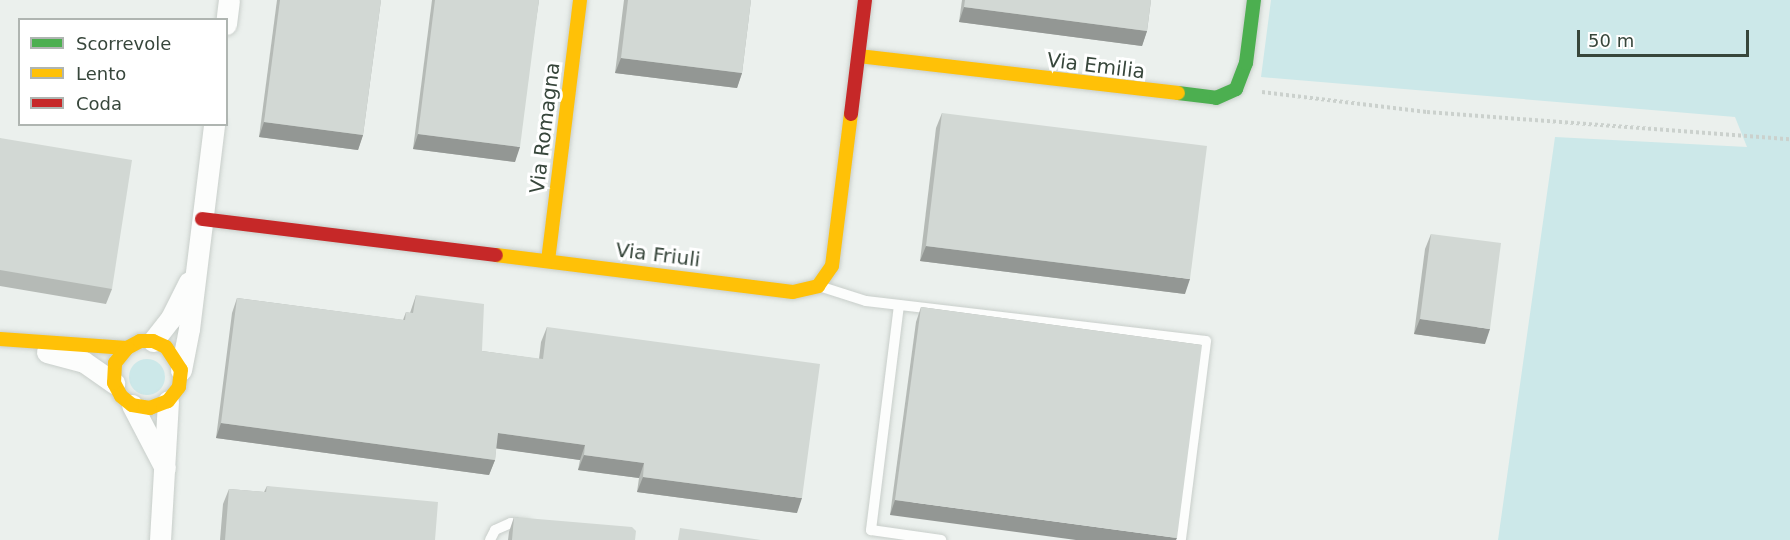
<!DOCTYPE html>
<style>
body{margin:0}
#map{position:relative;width:1790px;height:540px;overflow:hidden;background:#ebf0ed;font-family:"DejaVu Sans",sans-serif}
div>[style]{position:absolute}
.green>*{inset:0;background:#cce8e9}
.round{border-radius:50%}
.path>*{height:4px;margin-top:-2px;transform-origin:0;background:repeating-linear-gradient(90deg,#cbd1cd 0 3px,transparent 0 6px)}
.roads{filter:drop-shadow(0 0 2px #c8ceca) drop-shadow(0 0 2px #c8ceca)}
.lane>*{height:10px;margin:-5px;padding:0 5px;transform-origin:5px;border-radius:5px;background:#fcfdfc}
.street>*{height:21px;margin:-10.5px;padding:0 10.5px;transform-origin:10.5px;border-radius:10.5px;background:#fcfdfc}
.fast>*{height:14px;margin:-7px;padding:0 7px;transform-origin:7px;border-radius:7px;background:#4caf50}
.slow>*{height:14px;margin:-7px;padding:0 7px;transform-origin:7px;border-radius:7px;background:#ffc107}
.jam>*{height:14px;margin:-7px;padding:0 7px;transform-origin:7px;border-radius:7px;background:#c62828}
.wall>*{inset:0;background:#b5bab6}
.shaded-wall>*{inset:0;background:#939794}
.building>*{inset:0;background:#d2d8d4}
span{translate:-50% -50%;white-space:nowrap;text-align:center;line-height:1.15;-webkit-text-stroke:6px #fff;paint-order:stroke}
.street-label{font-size:20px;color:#37463b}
.legend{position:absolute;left:18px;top:18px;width:210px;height:108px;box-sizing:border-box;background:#fff;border:2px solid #afb5b1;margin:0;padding:8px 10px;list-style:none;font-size:18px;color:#37463b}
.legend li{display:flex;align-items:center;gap:12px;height:30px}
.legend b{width:30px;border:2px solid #afb5b1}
.scale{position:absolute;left:1577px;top:30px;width:172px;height:27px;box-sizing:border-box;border:3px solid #37463b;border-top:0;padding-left:8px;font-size:18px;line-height:21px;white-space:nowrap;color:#37463b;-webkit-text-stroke:4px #fff;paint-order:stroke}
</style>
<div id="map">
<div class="green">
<i style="clip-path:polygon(1271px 0,1790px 0,1790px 540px,1498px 540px,1555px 137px,1747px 147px,1735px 117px,1261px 77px)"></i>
<i class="round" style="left:129px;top:359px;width:36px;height:36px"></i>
</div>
<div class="path">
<i style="left:1262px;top:92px;width:166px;rotate:6.9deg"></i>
<i style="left:1427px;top:112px;width:364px;rotate:4.3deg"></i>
</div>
<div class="roads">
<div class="lane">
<i style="left:822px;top:287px;width:46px;rotate:17.7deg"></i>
<i style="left:866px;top:301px;width:342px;rotate:6.7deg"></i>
<i style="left:1206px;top:341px;width:201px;rotate:97.2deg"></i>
<i style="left:899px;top:305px;width:227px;rotate:97.1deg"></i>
<i style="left:871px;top:530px;width:71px;rotate:8.1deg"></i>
<i style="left:490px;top:540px;width:11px;rotate:-63deg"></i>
<i style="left:495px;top:530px;width:17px;rotate:-24deg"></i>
<i style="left:511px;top:523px;width:16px;rotate:7deg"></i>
</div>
<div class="street">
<i style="left:226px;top:24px;width:24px;rotate:-83deg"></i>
<i style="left:153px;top:341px;width:29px;rotate:-52deg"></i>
<i style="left:171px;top:318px;width:40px;rotate:-63.4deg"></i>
<i style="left:47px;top:352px;width:38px;rotate:15deg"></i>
<i style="left:84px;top:362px;width:37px;rotate:35deg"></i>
<i style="left:181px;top:370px;width:42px;rotate:-79deg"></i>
<i style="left:189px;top:329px;width:207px;rotate:-83deg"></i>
<i style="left:132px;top:405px;width:71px;rotate:62.4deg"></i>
<i style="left:160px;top:540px;width:139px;rotate:-86.7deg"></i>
</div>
<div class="fast">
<i style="left:1178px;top:93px;width:38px;rotate:7deg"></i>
<i style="left:1216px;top:98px;width:22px;rotate:-24deg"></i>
<i style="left:1236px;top:89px;width:28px;rotate:-69deg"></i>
<i style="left:1246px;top:63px;width:64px;rotate:-82.8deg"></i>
</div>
<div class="slow">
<i style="left:859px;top:56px;width:321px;rotate:6.6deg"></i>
<i style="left:496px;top:255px;width:299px;rotate:7.1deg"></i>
<i style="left:793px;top:292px;width:26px;rotate:-13deg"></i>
<i style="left:818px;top:286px;width:24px;rotate:-55deg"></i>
<i style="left:832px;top:266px;width:153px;rotate:-82.9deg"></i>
<i style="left:548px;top:261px;width:263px;rotate:-83deg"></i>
<i style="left:0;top:339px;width:127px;rotate:4.1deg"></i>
<i style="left:127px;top:348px;width:15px;rotate:-28deg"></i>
<i style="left:140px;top:341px;width:13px"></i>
<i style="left:153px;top:341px;width:14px;rotate:25deg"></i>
<i style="left:166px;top:347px;width:27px;rotate:57deg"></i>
<i style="left:181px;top:370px;width:17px;rotate:97deg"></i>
<i style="left:179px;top:387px;width:18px;rotate:128deg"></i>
<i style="left:168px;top:401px;width:19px;rotate:159deg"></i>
<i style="left:150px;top:408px;width:18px;rotate:-171deg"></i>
<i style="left:132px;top:405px;width:14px;rotate:-141deg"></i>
<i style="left:121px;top:396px;width:15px;rotate:-118deg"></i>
<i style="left:114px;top:383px;width:20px;rotate:-87deg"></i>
<i style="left:115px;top:363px;width:19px;rotate:-51deg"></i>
</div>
<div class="jam">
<i style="left:851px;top:114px;width:115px;rotate:-83deg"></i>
<i style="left:202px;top:219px;width:296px;rotate:7deg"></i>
</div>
</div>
<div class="wall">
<i style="clip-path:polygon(277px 0,381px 0,363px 135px,358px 150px,259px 137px)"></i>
<i style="clip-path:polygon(432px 0,539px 0,515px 162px,413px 149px)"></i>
<i style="clip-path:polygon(624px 0,751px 0,742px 73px,737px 88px,615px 73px)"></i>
<i style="clip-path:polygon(962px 0,1151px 0,1147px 31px,1142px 46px,959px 22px)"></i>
<i style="clip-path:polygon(942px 113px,1185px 294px,920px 261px,936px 128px)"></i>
<i style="clip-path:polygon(0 138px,112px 289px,106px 304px,0 286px)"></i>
<i style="clip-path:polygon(1431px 234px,1485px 344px,1414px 334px,1425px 249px)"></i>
<i style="clip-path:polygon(416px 295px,482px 351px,539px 359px,541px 342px,547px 327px,797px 513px,637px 492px,639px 478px,578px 470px,580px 460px,496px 448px,495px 460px,489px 475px,216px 438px,232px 313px,237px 298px,403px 320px,406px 312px,410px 313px)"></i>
<i style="clip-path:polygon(921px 307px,1202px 345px,890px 515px,916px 322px)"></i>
<i style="clip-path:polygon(267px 486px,435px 540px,220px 540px,223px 504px,229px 489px,264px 492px)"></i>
<i style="clip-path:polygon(514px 517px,635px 540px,508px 540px,509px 532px)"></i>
</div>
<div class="shaded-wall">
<i style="clip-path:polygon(964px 7px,1147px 31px,1142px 46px,959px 22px)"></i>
<i style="clip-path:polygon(621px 58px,742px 73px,737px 88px,615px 73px)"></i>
<i style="clip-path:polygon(264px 122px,363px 135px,358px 150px,259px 137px)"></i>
<i style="clip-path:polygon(418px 134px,520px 147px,515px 162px,413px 149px)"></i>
<i style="clip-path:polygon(926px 246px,1190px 279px,1185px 294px,920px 261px)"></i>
<i style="clip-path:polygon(1420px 319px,1490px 329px,1485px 344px,1414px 334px)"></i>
<i style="clip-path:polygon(221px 423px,495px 460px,489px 475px,216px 438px)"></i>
<i style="clip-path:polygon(498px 433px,585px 445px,580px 460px,493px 448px)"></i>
<i style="clip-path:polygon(584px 455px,644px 463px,639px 478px,578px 470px)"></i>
<i style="clip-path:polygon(643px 477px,802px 498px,797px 513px,637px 492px)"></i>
<i style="clip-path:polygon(895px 500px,1177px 538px,1176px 540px,1076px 540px,890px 515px)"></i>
</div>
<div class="building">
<i style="clip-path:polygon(280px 0,381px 0,363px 135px,264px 122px)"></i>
<i style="clip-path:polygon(435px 0,539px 0,520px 147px,418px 134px)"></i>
<i style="clip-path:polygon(628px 0,751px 0,742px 73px,621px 58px)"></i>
<i style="clip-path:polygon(965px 0,1151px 0,1147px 31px,964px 7px)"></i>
<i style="clip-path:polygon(942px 113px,1207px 146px,1190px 279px,926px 246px)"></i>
<i style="clip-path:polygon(0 138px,132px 160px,112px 289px,0 270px)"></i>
<i style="clip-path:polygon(1431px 234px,1501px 243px,1490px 329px,1420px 319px)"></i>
<i style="clip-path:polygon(416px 295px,484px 304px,482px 351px,543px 359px,547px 327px,820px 364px,802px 498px,643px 477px,644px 463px,584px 455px,585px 445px,498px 433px,495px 460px,221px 423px,237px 298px,405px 320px,406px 312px,413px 313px)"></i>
<i style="clip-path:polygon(921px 307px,1202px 345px,1177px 538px,895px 500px)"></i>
<i style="clip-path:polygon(267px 486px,438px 502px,435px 540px,225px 540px,229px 489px,266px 492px)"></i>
<i style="clip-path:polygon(514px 517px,632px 527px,636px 531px,635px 540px,512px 540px)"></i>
<i style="clip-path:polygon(680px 528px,761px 540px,678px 540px)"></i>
</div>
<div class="street-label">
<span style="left:1096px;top:66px;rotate:7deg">Via Emilia</span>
<span style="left:545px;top:128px;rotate:-83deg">Via Romagna</span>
<span style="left:658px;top:255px;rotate:7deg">Via Friuli</span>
</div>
<ul class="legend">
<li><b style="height:8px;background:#4caf50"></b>Scorrevole</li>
<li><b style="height:8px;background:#ffc107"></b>Lento</li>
<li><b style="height:8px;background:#c62828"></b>Coda</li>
</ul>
<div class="scale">50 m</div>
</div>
